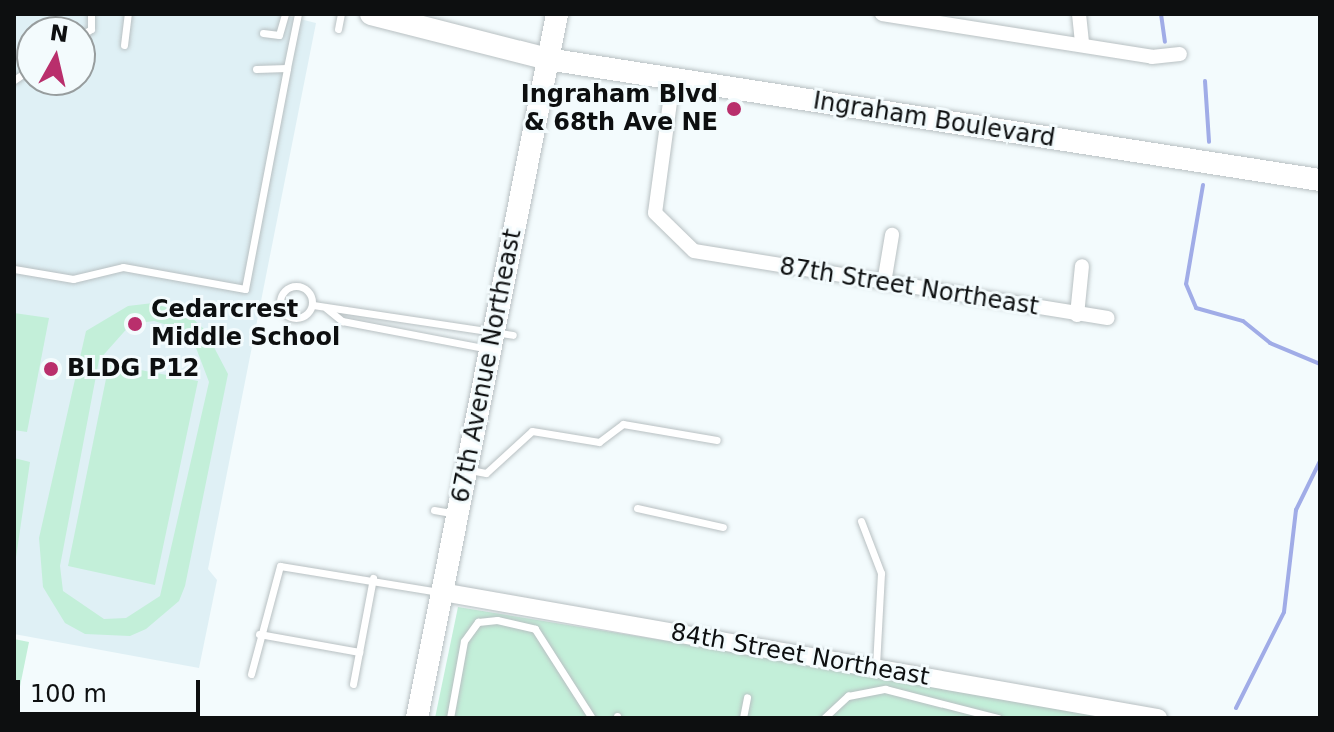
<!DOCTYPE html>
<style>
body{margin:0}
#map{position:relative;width:1334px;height:732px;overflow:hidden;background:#f3fbfd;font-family:"DejaVu Sans",sans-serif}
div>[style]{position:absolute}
.built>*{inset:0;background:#dff0f5}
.green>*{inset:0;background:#c3efd9}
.stream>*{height:4px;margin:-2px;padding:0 2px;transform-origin:2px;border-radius:2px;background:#a0ace7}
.roads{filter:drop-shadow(0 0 2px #b8c0c2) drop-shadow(0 0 2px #b8c0c2)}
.service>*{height:7px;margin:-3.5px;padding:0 3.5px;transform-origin:3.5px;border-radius:3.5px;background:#fff}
.service>.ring{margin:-3.5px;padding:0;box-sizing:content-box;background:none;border:7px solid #fff;border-radius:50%}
.minor>*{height:14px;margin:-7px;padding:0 7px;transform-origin:7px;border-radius:7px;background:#fff}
.tertiary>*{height:18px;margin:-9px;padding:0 9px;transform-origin:9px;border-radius:9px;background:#fff}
.secondary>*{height:22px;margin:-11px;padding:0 11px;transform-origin:11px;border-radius:11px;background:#fff}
.dots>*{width:22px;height:22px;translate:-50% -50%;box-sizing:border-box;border:4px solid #f3fbfd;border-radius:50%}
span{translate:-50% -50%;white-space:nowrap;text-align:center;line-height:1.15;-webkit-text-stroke:6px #f3fbfd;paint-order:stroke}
.poi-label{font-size:24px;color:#0d0f10;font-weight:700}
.right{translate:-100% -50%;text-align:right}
.left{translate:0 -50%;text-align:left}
.street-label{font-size:24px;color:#0d0f10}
.frame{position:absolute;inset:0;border:16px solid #0d0f10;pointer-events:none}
.north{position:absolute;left:16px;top:16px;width:80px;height:80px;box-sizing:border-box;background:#f3fbfd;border:2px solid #979d9e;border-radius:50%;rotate:8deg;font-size:22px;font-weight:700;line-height:32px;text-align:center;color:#0d0f10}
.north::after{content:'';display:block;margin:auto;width:28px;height:36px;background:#b92f6c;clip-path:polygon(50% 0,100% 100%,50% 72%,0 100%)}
.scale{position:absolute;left:16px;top:680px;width:184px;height:36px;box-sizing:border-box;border:4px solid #0d0f10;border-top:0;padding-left:10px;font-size:24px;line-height:28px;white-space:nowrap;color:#0d0f10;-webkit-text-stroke:6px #f3fbfd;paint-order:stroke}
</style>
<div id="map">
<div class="built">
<i style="clip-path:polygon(evenodd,14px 14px,280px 14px,316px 23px,208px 569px,217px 580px,199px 668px,14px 634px,14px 14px,32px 32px,80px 32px,80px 80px,32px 80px,32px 32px)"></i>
</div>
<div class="green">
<i style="clip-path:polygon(evenodd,153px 303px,189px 315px,205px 330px,228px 374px,185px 586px,179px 601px,146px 629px,130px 636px,85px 634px,65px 623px,43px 587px,39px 538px,86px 331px,128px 306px,153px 303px,154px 321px,190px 332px,209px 382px,160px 596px,126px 618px,104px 619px,63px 591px,60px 566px,99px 360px,131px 324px,154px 321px)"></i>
<i style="clip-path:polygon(14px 313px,49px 318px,27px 432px,14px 430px)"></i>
<i style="clip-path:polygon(109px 364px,198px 381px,155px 585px,68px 566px)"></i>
<i style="clip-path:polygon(14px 458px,30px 462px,14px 571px)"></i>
<i style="clip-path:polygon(458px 607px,1140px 718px,435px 718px)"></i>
<i style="clip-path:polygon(14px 639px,29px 642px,14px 716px)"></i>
</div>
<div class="stream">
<i style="left:1161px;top:14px;width:28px;rotate:82deg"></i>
<i style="left:1205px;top:81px;width:61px;rotate:86.2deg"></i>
<i style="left:1203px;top:185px;width:100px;rotate:99.7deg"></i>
<i style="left:1186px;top:284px;width:26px;rotate:67deg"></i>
<i style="left:1196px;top:308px;width:49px;rotate:15.5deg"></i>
<i style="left:1243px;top:321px;width:35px;rotate:39deg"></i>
<i style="left:1270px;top:343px;width:54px;rotate:22.8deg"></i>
<i style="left:1236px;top:708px;width:107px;rotate:-63.4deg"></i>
<i style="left:1284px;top:612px;width:103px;rotate:-83.3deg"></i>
<i style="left:1296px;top:510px;width:55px;rotate:-63.9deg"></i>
</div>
<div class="roads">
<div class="service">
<i style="left:338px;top:29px;width:15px;rotate:-79deg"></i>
<i style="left:263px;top:33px;width:16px;rotate:7deg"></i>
<i style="left:279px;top:35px;width:22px;rotate:-74deg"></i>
<i style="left:80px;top:36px;width:13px;rotate:-32deg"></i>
<i style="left:91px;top:29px;width:15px;rotate:-90deg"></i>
<i style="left:124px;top:45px;width:31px;rotate:-83deg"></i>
<i style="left:256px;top:69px;width:31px;rotate:-2deg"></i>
<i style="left:287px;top:68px;width:55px;rotate:-78.5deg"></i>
<i style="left:14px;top:80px;width:22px;rotate:-34deg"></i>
<i style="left:14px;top:269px;width:60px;rotate:9.6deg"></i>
<i style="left:73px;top:279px;width:51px;rotate:-13.5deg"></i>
<i style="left:123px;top:267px;width:124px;rotate:10.2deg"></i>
<i style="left:245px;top:289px;width:225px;rotate:-79.2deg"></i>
<i class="ring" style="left:280px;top:286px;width:25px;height:25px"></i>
<i style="left:313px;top:305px;width:202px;rotate:8.5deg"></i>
<i style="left:326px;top:308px;width:21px;rotate:39deg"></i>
<i style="left:342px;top:321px;width:150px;rotate:10.8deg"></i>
<i style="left:470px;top:470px;width:16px;rotate:11deg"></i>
<i style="left:486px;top:473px;width:62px;rotate:-42.4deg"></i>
<i style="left:532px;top:431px;width:68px;rotate:9.3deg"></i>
<i style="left:599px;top:442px;width:30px;rotate:-37deg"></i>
<i style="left:623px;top:424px;width:95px;rotate:9.7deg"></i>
<i style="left:637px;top:508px;width:88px;rotate:12.5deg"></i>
<i style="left:434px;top:510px;width:22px;rotate:10deg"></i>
<i style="left:861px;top:521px;width:56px;rotate:69deg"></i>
<i style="left:881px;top:573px;width:93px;rotate:93.1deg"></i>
<i style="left:259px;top:634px;width:102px;rotate:10.2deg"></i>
<i style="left:251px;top:674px;width:112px;rotate:-75deg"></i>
<i style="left:280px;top:566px;width:161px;rotate:9.3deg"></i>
<i style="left:353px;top:684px;width:108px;rotate:-79.3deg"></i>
<i style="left:450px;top:718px;width:78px;rotate:-79.7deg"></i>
<i style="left:464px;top:641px;width:24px;rotate:-54deg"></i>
<i style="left:478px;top:622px;width:19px;rotate:-6deg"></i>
<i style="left:497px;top:620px;width:39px;rotate:13deg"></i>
<i style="left:535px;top:629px;width:106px;rotate:57.4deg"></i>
<i style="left:617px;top:718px;width:2px;rotate:-90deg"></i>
<i style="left:743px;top:718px;width:21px;rotate:-79deg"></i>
<i style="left:824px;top:718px;width:33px;rotate:-43deg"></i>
<i style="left:848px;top:696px;width:38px;rotate:-11deg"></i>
<i style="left:885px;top:689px;width:117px;rotate:14.4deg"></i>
</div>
<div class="minor">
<i style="left:882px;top:14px;width:273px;rotate:9deg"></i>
<i style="left:1152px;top:57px;width:28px;rotate:-6deg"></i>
<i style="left:1079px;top:14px;width:31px;rotate:84deg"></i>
<i style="left:673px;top:80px;width:134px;rotate:97.7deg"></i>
<i style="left:655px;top:213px;width:54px;rotate:44.3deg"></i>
<i style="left:694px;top:251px;width:419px;rotate:9.2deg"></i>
<i style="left:884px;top:283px;width:49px;rotate:-80.5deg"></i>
<i style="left:1077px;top:315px;width:49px;rotate:-84.2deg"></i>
</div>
<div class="tertiary">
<i style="left:442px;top:592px;width:727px;rotate:9.98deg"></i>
</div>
<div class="secondary">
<i style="left:371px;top:14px;width:182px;rotate:14.3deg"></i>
<i style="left:547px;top:59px;width:782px;rotate:8.9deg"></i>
<i style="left:417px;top:718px;width:718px;rotate:-78.75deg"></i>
</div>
</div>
<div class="dots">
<i style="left:734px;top:109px;background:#b92f6c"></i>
<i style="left:135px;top:324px;background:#b92f6c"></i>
<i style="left:51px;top:369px;background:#b92f6c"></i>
</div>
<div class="poi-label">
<span class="right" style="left:718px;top:109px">Ingraham Blvd<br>&amp; 68th Ave NE</span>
<span class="left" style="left:151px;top:324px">Cedarcrest<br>Middle School</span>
<span class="left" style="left:67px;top:369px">BLDG P12</span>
</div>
<div class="street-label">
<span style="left:934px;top:120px;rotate:9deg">Ingraham Boulevard</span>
<span style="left:909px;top:287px;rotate:9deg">87th Street Northeast</span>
<span style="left:487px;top:366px;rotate:-79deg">67th Avenue Northeast</span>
<span style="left:800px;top:655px;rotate:10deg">84th Street Northeast</span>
</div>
<div class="frame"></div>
<div class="north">N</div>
<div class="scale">100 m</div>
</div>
